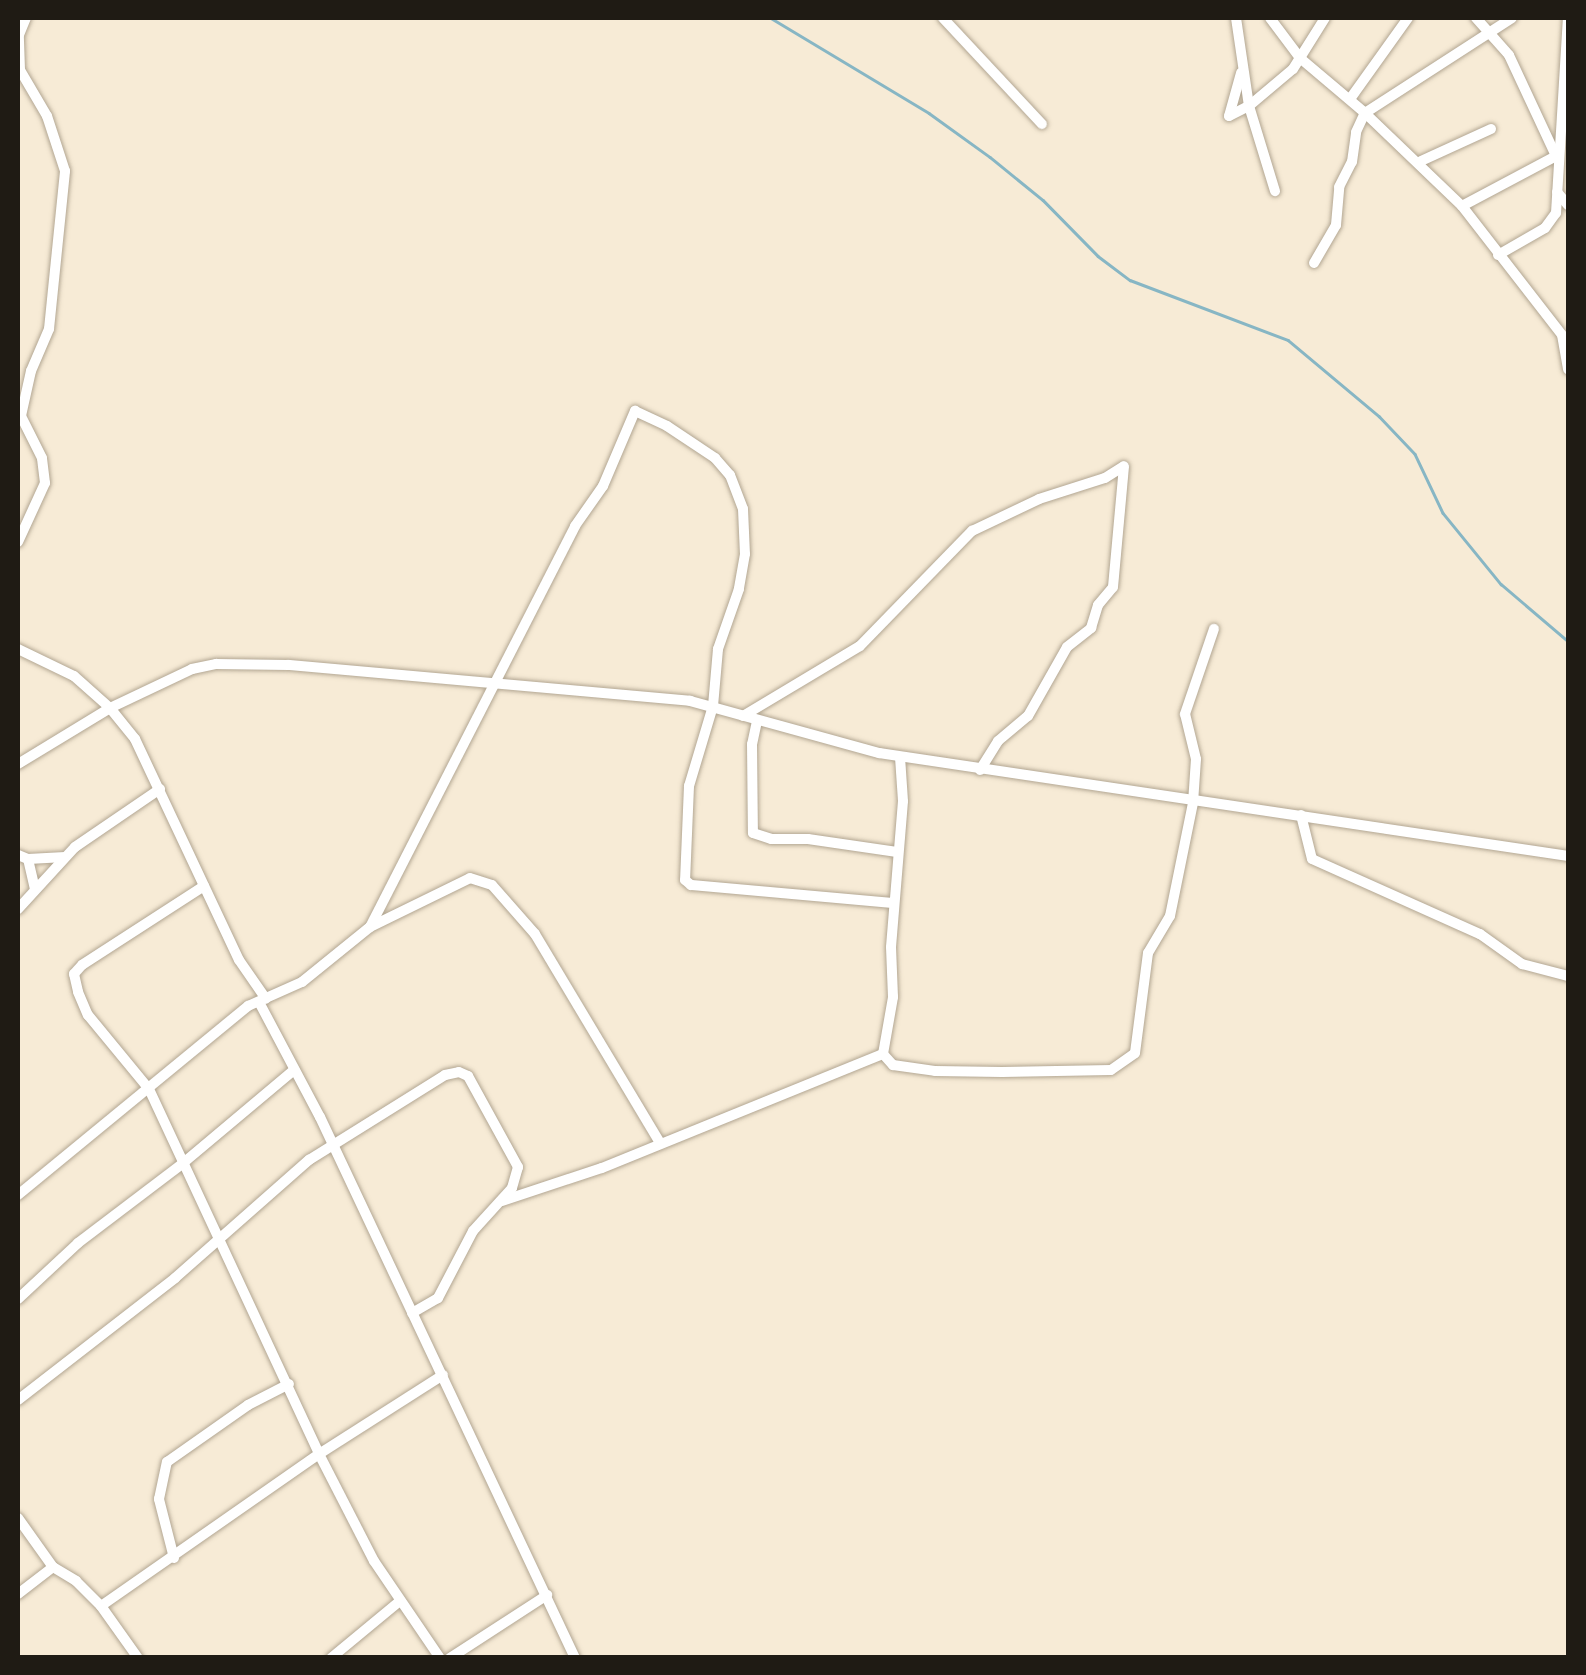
<!DOCTYPE html>
<style>
body{margin:0}
#map{position:relative;width:1586px;height:1675px;overflow:hidden;background:#f7ebd6;font-family:"IBM Plex Sans",sans-serif}
div>[style]{position:absolute}
.stream>*{height:2.5px;margin:-1.25px;padding:0 1.25px;transform-origin:1.25px;border-radius:1.25px;background:#87b6c4}
.roads{filter:drop-shadow(0 0 2px #b2a692) drop-shadow(0 0 2px #b2a692)}
.minor>*{height:10px;margin:-5px;padding:0 5px;transform-origin:5px;border-radius:5px;background:#fff}
span{translate:-50% -50%;white-space:nowrap;text-align:center;line-height:1.15;-webkit-text-stroke:10px #fff;paint-order:stroke}
.frame{position:absolute;inset:0;border:20px solid #1f1b14;pointer-events:none}
</style>
<div id="map">
<div class="stream">
<i style="left:771px;top:18px;width:184px;rotate:31deg"></i>
<i style="left:929px;top:113px;width:75px;rotate:35.8deg"></i>
<i style="left:990px;top:157px;width:68px;rotate:39.1deg"></i>
<i style="left:1043px;top:200px;width:78px;rotate:45.5deg"></i>
<i style="left:1098px;top:256px;width:40px;rotate:37deg"></i>
<i style="left:1130px;top:280px;width:169px;rotate:20.8deg"></i>
<i style="left:1288px;top:340px;width:119px;rotate:39.9deg"></i>
<i style="left:1379px;top:416px;width:52px;rotate:46.5deg"></i>
<i style="left:1415px;top:454px;width:65px;rotate:64.6deg"></i>
<i style="left:1443px;top:513px;width:92px;rotate:50.8deg"></i>
<i style="left:1501px;top:584px;width:88px;rotate:40.4deg"></i>
</div>
<div class="roads">
<div class="minor">
<i style="left:943px;top:18px;width:145px;rotate:47deg"></i>
<i style="left:1236px;top:18px;width:89px;rotate:81.6deg"></i>
<i style="left:1249px;top:106px;width:89px;rotate:73deg"></i>
<i style="left:1270px;top:18px;width:50px;rotate:53.1deg"></i>
<i style="left:1300px;top:58px;width:85px;rotate:40.2deg"></i>
<i style="left:1365px;top:113px;width:175px;rotate:-32.9deg"></i>
<i style="left:1350px;top:99px;width:100px;rotate:-54.4deg"></i>
<i style="left:1229px;top:116px;width:22px;rotate:-27deg"></i>
<i style="left:1249px;top:106px;width:57px;rotate:-40.1deg"></i>
<i style="left:1293px;top:69px;width:60px;rotate:-57.9deg"></i>
<i style="left:1229px;top:116px;width:45px;rotate:-74.4deg"></i>
<i style="left:1421px;top:161px;width:77px;rotate:-24.6deg"></i>
<i style="left:1557px;top:192px;width:17px;rotate:50deg"></i>
<i style="left:1462px;top:206px;width:106px;rotate:-28deg"></i>
<i style="left:1556px;top:156px;width:111px;rotate:-115deg"></i>
<i style="left:1509px;top:55px;width:50px;rotate:-131.7deg"></i>
<i style="left:1498px;top:255px;width:54px;rotate:-29.9deg"></i>
<i style="left:1545px;top:228px;width:19px;rotate:-54deg"></i>
<i style="left:1556px;top:213px;width:195px;rotate:-86.5deg"></i>
<i style="left:1314px;top:263px;width:44px;rotate:-59.9deg"></i>
<i style="left:1336px;top:225px;width:38px;rotate:-85deg"></i>
<i style="left:1339px;top:187px;width:28px;rotate:-63deg"></i>
<i style="left:1352px;top:162px;width:30px;rotate:-82deg"></i>
<i style="left:1356px;top:132px;width:21px;rotate:-65deg"></i>
<i style="left:1365px;top:113px;width:134px;rotate:43.8deg"></i>
<i style="left:1462px;top:206px;width:163px;rotate:52.2deg"></i>
<i style="left:1562px;top:335px;width:35px;rotate:80deg"></i>
<i style="left:18px;top:542px;width:65px;rotate:-65.4deg"></i>
<i style="left:45px;top:483px;width:25px;rotate:-97deg"></i>
<i style="left:42px;top:458px;width:47px;rotate:-116.6deg"></i>
<i style="left:21px;top:416px;width:46px;rotate:-77.5deg"></i>
<i style="left:31px;top:371px;width:46px;rotate:-66.8deg"></i>
<i style="left:49px;top:329px;width:159px;rotate:-84.2deg"></i>
<i style="left:65px;top:171px;width:58px;rotate:-108.1deg"></i>
<i style="left:47px;top:116px;width:53px;rotate:-120.4deg"></i>
<i style="left:20px;top:70px;width:35px;rotate:-92deg"></i>
<i style="left:19px;top:35px;width:18px;rotate:-68deg"></i>
<i style="left:18px;top:649px;width:62px;rotate:25.7deg"></i>
<i style="left:74px;top:676px;width:48px;rotate:41.6deg"></i>
<i style="left:110px;top:708px;width:40px;rotate:51deg"></i>
<i style="left:135px;top:739px;width:244px;rotate:64.8deg"></i>
<i style="left:239px;top:960px;width:47px;rotate:55.3deg"></i>
<i style="left:743px;top:716px;width:136px;rotate:-30.9deg"></i>
<i style="left:860px;top:646px;width:161px;rotate:-45.8deg"></i>
<i style="left:972px;top:531px;width:74px;rotate:-25.5deg"></i>
<i style="left:1039px;top:499px;width:69px;rotate:-17.7deg"></i>
<i style="left:1105px;top:478px;width:22px;rotate:-32deg"></i>
<i style="left:757px;top:721px;width:24px;rotate:102deg"></i>
<i style="left:752px;top:744px;width:89px;rotate:89.4deg"></i>
<i style="left:753px;top:833px;width:19px;rotate:18deg"></i>
<i style="left:771px;top:839px;width:37px"></i>
<i style="left:808px;top:839px;width:90px;rotate:8.3deg"></i>
<i style="left:18px;top:764px;width:108px;rotate:-31.3deg"></i>
<i style="left:110px;top:708px;width:91px;rotate:-25.4deg"></i>
<i style="left:192px;top:669px;width:25px;rotate:-12deg"></i>
<i style="left:216px;top:664px;width:73px;rotate:0.8deg"></i>
<i style="left:289px;top:665px;width:403px;rotate:5.1deg"></i>
<i style="left:690px;top:701px;width:196px;rotate:15.4deg"></i>
<i style="left:879px;top:753px;width:697px;rotate:8.5deg"></i>
<i style="left:980px;top:770px;width:34px;rotate:-58deg"></i>
<i style="left:998px;top:741px;width:39px;rotate:-40deg"></i>
<i style="left:1028px;top:716px;width:79px;rotate:-60.5deg"></i>
<i style="left:1067px;top:647px;width:31px;rotate:-38deg"></i>
<i style="left:1091px;top:628px;width:24px;rotate:-73deg"></i>
<i style="left:1098px;top:605px;width:23px;rotate:-50deg"></i>
<i style="left:1113px;top:587px;width:121px;rotate:-84.8deg"></i>
<i style="left:1301px;top:815px;width:45px;rotate:76deg"></i>
<i style="left:1312px;top:859px;width:184px;rotate:24.1deg"></i>
<i style="left:1480px;top:934px;width:52px;rotate:35.5deg"></i>
<i style="left:1522px;top:964px;width:48px;rotate:14.6deg"></i>
<i style="left:18px;top:855px;width:11px;rotate:22deg"></i>
<i style="left:28px;top:859px;width:37px;rotate:-3deg"></i>
<i style="left:28px;top:859px;width:31px;rotate:77deg"></i>
<i style="left:204px;top:886px;width:145px;rotate:147.1deg"></i>
<i style="left:82px;top:965px;width:12px;rotate:132deg"></i>
<i style="left:74px;top:974px;width:18px;rotate:77deg"></i>
<i style="left:78px;top:992px;width:25px;rotate:67deg"></i>
<i style="left:88px;top:1015px;width:96px;rotate:50.5deg"></i>
<i style="left:149px;top:1089px;width:403px;rotate:65deg"></i>
<i style="left:319px;top:1454px;width:120px;rotate:62.8deg"></i>
<i style="left:374px;top:1561px;width:117px;rotate:55.8deg"></i>
<i style="left:18px;top:909px;width:84px;rotate:-47.4deg"></i>
<i style="left:75px;top:847px;width:103px;rotate:-34.3deg"></i>
<i style="left:370px;top:927px;width:450px;rotate:-62.9deg"></i>
<i style="left:575px;top:526px;width:49px;rotate:-55deg"></i>
<i style="left:603px;top:486px;width:82px;rotate:-66.9deg"></i>
<i style="left:635px;top:411px;width:35px;rotate:25deg"></i>
<i style="left:667px;top:426px;width:58px;rotate:33.7deg"></i>
<i style="left:715px;top:458px;width:23px;rotate:49deg"></i>
<i style="left:730px;top:475px;width:36px;rotate:69deg"></i>
<i style="left:743px;top:509px;width:45px;rotate:87.5deg"></i>
<i style="left:745px;top:554px;width:36px;rotate:100deg"></i>
<i style="left:739px;top:589px;width:64px;rotate:109.3deg"></i>
<i style="left:718px;top:649px;width:57px;rotate:95deg"></i>
<i style="left:713px;top:706px;width:84px;rotate:106.7deg"></i>
<i style="left:689px;top:786px;width:94px;rotate:92.4deg"></i>
<i style="left:685px;top:880px;width:8px;rotate:40deg"></i>
<i style="left:691px;top:885px;width:203px;rotate:5.1deg"></i>
<i style="left:259px;top:1002px;width:130px;rotate:62.1deg"></i>
<i style="left:320px;top:1117px;width:598px;rotate:64.76deg"></i>
<i style="left:883px;top:1054px;width:15px;rotate:48deg"></i>
<i style="left:893px;top:1065px;width:42px;rotate:8.1deg"></i>
<i style="left:935px;top:1071px;width:67px;rotate:0.9deg"></i>
<i style="left:1002px;top:1072px;width:109px;rotate:-1.1deg"></i>
<i style="left:1111px;top:1070px;width:29px;rotate:-35deg"></i>
<i style="left:1135px;top:1053px;width:101px;rotate:-82.6deg"></i>
<i style="left:1148px;top:953px;width:43px;rotate:-59.3deg"></i>
<i style="left:1170px;top:916px;width:115px;rotate:-78.5deg"></i>
<i style="left:1193px;top:803px;width:44px;rotate:-86.1deg"></i>
<i style="left:1196px;top:759px;width:46px;rotate:-103.7deg"></i>
<i style="left:1185px;top:714px;width:90px;rotate:-71.2deg"></i>
<i style="left:18px;top:1195px;width:298px;rotate:-39.4deg"></i>
<i style="left:248px;top:1006px;width:59px;rotate:-24deg"></i>
<i style="left:302px;top:982px;width:87px;rotate:-39deg"></i>
<i style="left:370px;top:927px;width:111px;rotate:-26.1deg"></i>
<i style="left:470px;top:878px;width:23px;rotate:18deg"></i>
<i style="left:492px;top:885px;width:65px;rotate:48.7deg"></i>
<i style="left:535px;top:934px;width:244px;rotate:59.1deg"></i>
<i style="left:502px;top:1201px;width:105px;rotate:-18.3deg"></i>
<i style="left:602px;top:1168px;width:303px;rotate:-22.1deg"></i>
<i style="left:883px;top:1054px;width:58px;rotate:-80deg"></i>
<i style="left:893px;top:997px;width:50px;rotate:-92.3deg"></i>
<i style="left:891px;top:947px;width:146px;rotate:-85.3deg"></i>
<i style="left:903px;top:801px;width:44px;rotate:-93.9deg"></i>
<i style="left:18px;top:1299px;width:82px;rotate:-43deg"></i>
<i style="left:78px;top:1243px;width:131px;rotate:-37.2deg"></i>
<i style="left:182px;top:1164px;width:146px;rotate:-40deg"></i>
<i style="left:18px;top:1400px;width:199px;rotate:-37.8deg"></i>
<i style="left:175px;top:1278px;width:179px;rotate:-41.4deg"></i>
<i style="left:309px;top:1160px;width:160px;rotate:-32deg"></i>
<i style="left:445px;top:1075px;width:14px;rotate:-12deg"></i>
<i style="left:459px;top:1072px;width:10px;rotate:24deg"></i>
<i style="left:468px;top:1076px;width:104px;rotate:61.2deg"></i>
<i style="left:518px;top:1167px;width:22px;rotate:106deg"></i>
<i style="left:512px;top:1188px;width:58px;rotate:132.2deg"></i>
<i style="left:473px;top:1231px;width:76px;rotate:117.6deg"></i>
<i style="left:438px;top:1298px;width:30px;rotate:150deg"></i>
<i style="left:18px;top:1518px;width:60px;rotate:54.5deg"></i>
<i style="left:53px;top:1567px;width:27px;rotate:31deg"></i>
<i style="left:76px;top:1581px;width:35px;rotate:45deg"></i>
<i style="left:101px;top:1606px;width:64px;rotate:54.6deg"></i>
<i style="left:174px;top:1558px;width:61px;rotate:-104.3deg"></i>
<i style="left:159px;top:1499px;width:38px;rotate:-78deg"></i>
<i style="left:167px;top:1462px;width:99px;rotate:-35.1deg"></i>
<i style="left:248px;top:1405px;width:46px;rotate:-27.1deg"></i>
<i style="left:18px;top:1594px;width:44px;rotate:-37.6deg"></i>
<i style="left:101px;top:1606px;width:266px;rotate:-34.9deg"></i>
<i style="left:319px;top:1454px;width:147px;rotate:-32.5deg"></i>
<i style="left:331px;top:1658px;width:89px;rotate:-39.6deg"></i>
<i style="left:450px;top:1658px;width:116px;rotate:-33deg"></i>
</div>
</div>
<div class="frame"></div>
</div>
